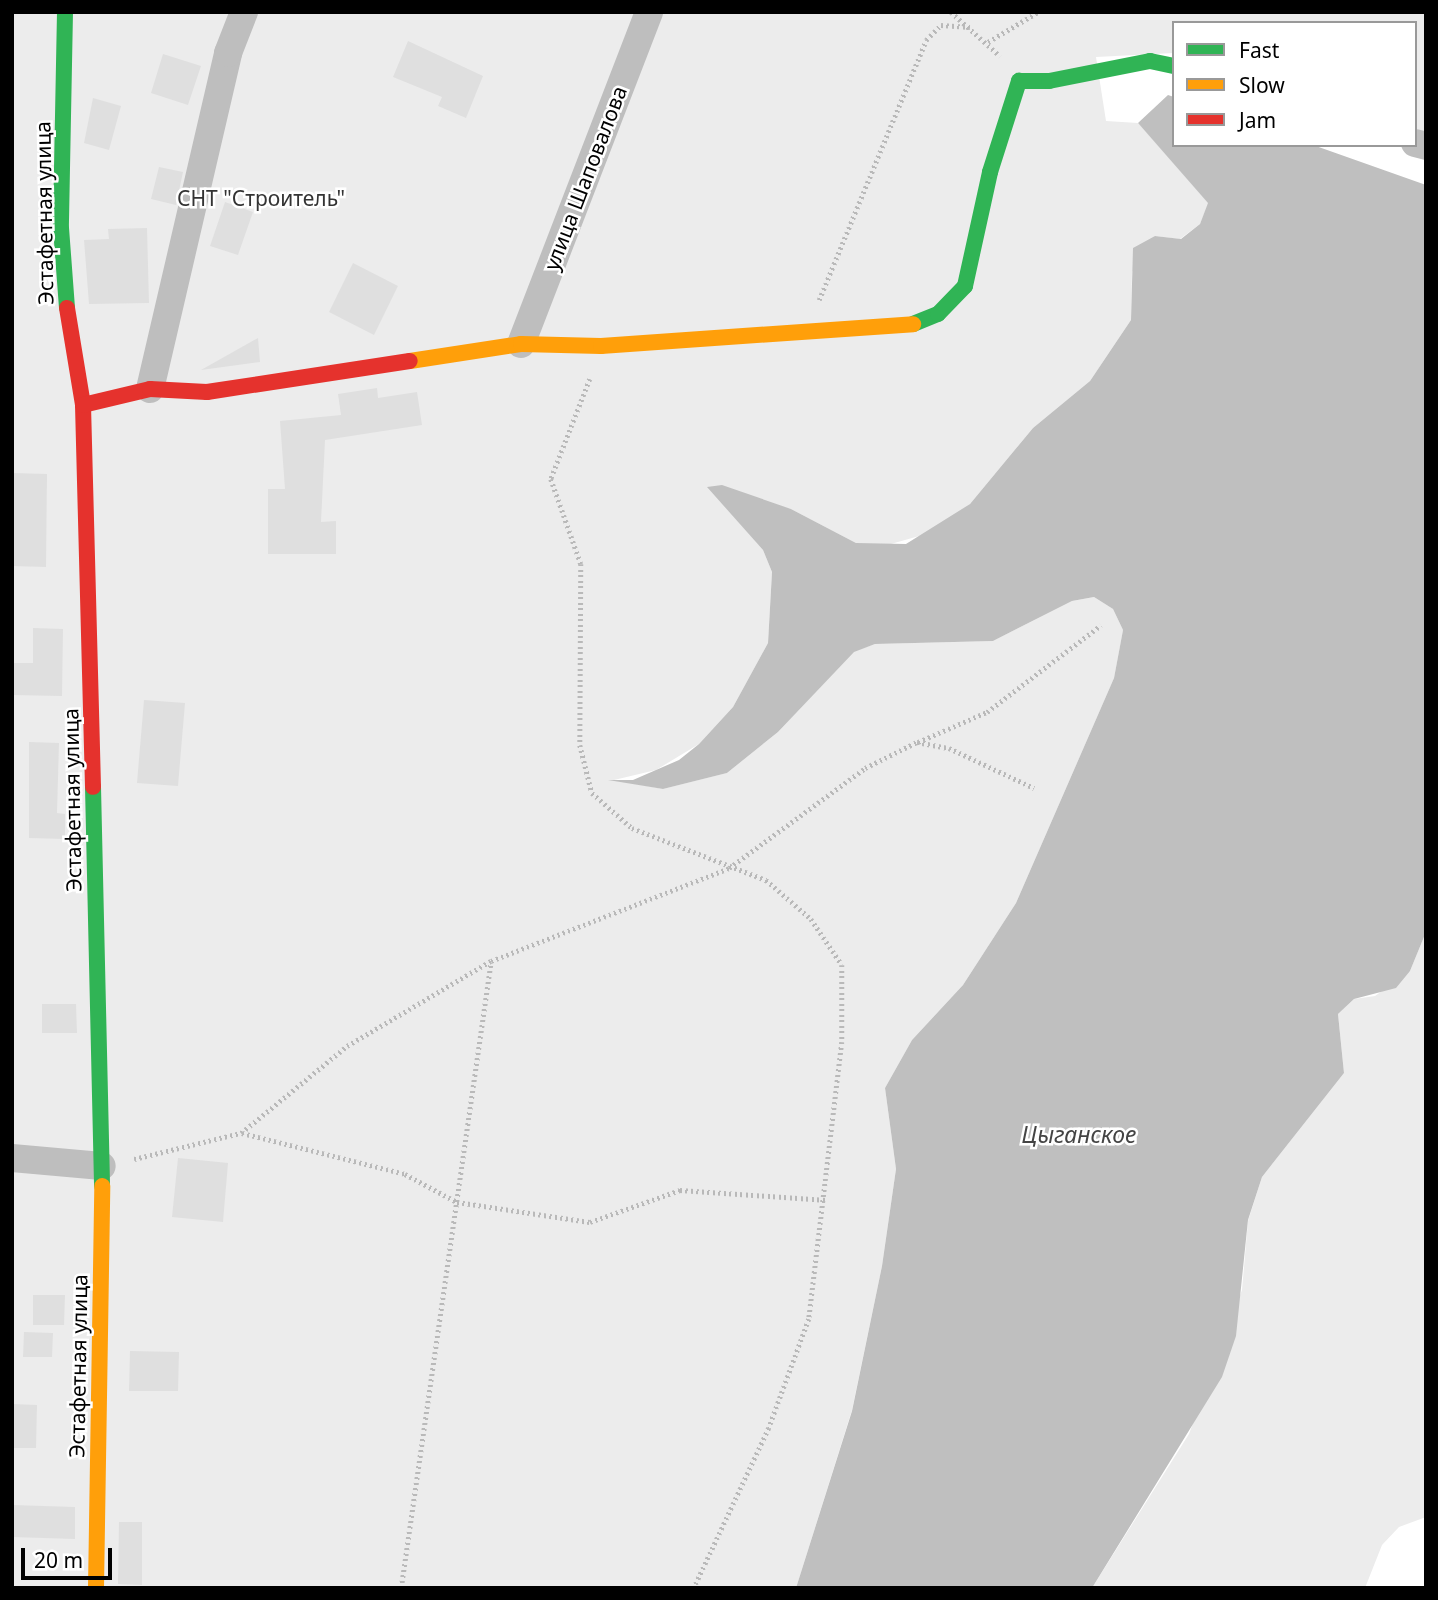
<!DOCTYPE html>
<meta charset="utf-8">
<style>
body{margin:0}
#map{position:relative;width:1438px;height:1600px;overflow:hidden;background:#fff;font-family:"Noto Sans",sans-serif}
div>[style]{position:absolute}
.green>*{inset:0;background:#ececec}
.water>*{inset:0;background:#bfbfbf}
.building>*{inset:0;background:#dfdfdf}
.path>*{height:4.5px;margin-top:-2.25px;transform-origin:0;background:repeating-linear-gradient(90deg,#b9b9b9 0 2px,transparent 0 5.5px)}
.street>*{height:28px;margin:-14px;padding:0 14px;transform-origin:14px;border-radius:14px;background:#bebebe}
.fast>*{height:16px;margin:-8px;padding:0 8px;transform-origin:8px;border-radius:8px;background:#30b455}
.slow>*{height:16px;margin:-8px;padding:0 8px;transform-origin:8px;border-radius:8px;background:#ff9f0a}
.jam>*{height:16px;margin:-8px;padding:0 8px;transform-origin:8px;border-radius:8px;background:#e5322d}
span{translate:-50% -50%;white-space:nowrap;text-align:center;line-height:1.15;-webkit-text-stroke:5px #fff;paint-order:stroke}
.street-label{font-size:21px;color:#000}
.park-label{font-size:21px;color:#333}
.water-label{font-size:23px;color:#444;font-style:italic}
.frame{position:absolute;inset:0;border:14px solid #000;pointer-events:none}
.legend{position:absolute;left:1172px;top:21px;width:245px;height:126px;box-sizing:border-box;background:#fff;border:2px solid #999;margin:0;padding:9px 12px;list-style:none;font-size:21px;color:#000}
.legend li{display:flex;align-items:center;gap:14px;height:35px}
.legend b{width:35px;border:2px solid #999}
.scale{position:absolute;left:21px;top:1548px;width:91px;height:32px;box-sizing:border-box;border:4px solid #000;border-top:0;padding-left:9px;font-size:21px;line-height:24px;white-space:nowrap;color:#000;-webkit-text-stroke:5px #fff;paint-order:stroke}
</style>
<div id="map">
<div class="green">
<i style="clip-path:polygon(12px 12px,1426px 12px,1426px 133px,1415px 129px,1415px 23px,1174px 23px,1174px 53px,1096px 57px,1106px 121px,1138px 123px,1209px 202px,1200px 224px,1180px 239px,1155px 236px,1132px 272px,1131px 320px,1090px 381px,1033px 428px,970px 504px,930px 533px,880px 547px,856px 543px,791px 509px,708px 487px,763px 550px,772px 572px,768px 643px,733px 707px,699px 744px,656px 770px,614px 780px,663px 789px,727px 773px,778px 732px,854px 651px,875px 644px,993px 641px,1072px 601px,1094px 597px,1113px 609px,1123px 630px,1114px 678px,1016px 903px,963px 985px,912px 1040px,885px 1088px,896px 1169px,882px 1266px,852px 1410px,796px 1588px,12px 1588px)"></i>
<i style="clip-path:polygon(1426px 932px,1426px 1517px,1399px 1527px,1382px 1545px,1365px 1588px,1092px 1588px,1189px 1434px,1242px 1290px,1248px 1221px,1262px 1177px,1344px 1073px,1338px 1014px,1354px 999px,1375px 996px,1410px 971px)"></i>
</div>
<div class="water">
<i style="clip-path:polygon(1168px 95px,1174px 97px,1174px 145px,1313px 145px,1426px 185px,1426px 932px,1410px 971px,1396px 988px,1354px 999px,1338px 1014px,1344px 1073px,1262px 1177px,1248px 1220px,1236px 1336px,1222px 1377px,1092px 1588px,796px 1588px,852px 1411px,882px 1266px,896px 1169px,885px 1088px,912px 1040px,963px 985px,1016px 903px,1114px 678px,1123px 630px,1113px 609px,1094px 597px,1072px 601px,993px 641px,875px 644px,854px 652px,778px 732px,727px 773px,663px 789px,608px 780px,633px 780px,679px 760px,699px 744px,733px 707px,768px 643px,772px 572px,763px 550px,707px 487px,722px 485px,791px 509px,856px 543px,906px 544px,970px 504px,1033px 428px,1090px 381px,1131px 320px,1133px 248px,1155px 236px,1181px 239px,1200px 224px,1208px 203px,1138px 123px)"></i>
</div>
<div class="building">
<i style="clip-path:polygon(408px 41px,483px 76px,466px 118px,438px 106px,442px 97px,393px 77px)"></i>
<i style="clip-path:polygon(163px 54px,201px 66px,188px 105px,151px 93px)"></i>
<i style="clip-path:polygon(93px 98px,121px 106px,109px 150px,84px 143px)"></i>
<i style="clip-path:polygon(159px 167px,183px 172px,176px 205px,151px 199px)"></i>
<i style="clip-path:polygon(225px 202px,253px 212px,238px 255px,210px 246px)"></i>
<i style="clip-path:polygon(147px 228px,149px 303px,89px 304px,84px 240px,109px 239px,108px 229px)"></i>
<i style="clip-path:polygon(353px 263px,398px 286px,374px 335px,329px 312px)"></i>
<i style="clip-path:polygon(258px 338px,260px 362px,201px 370px)"></i>
<i style="clip-path:polygon(377px 388px,378px 398px,417px 392px,422px 425px,325px 440px,321px 522px,336px 521px,336px 554px,268px 554px,268px 489px,285px 489px,280px 421px,341px 415px,338px 394px)"></i>
<i style="clip-path:polygon(12px 473px,47px 474px,46px 567px,12px 566px)"></i>
<i style="clip-path:polygon(33px 628px,63px 629px,62px 696px,12px 695px,12px 663px,33px 663px)"></i>
<i style="clip-path:polygon(144px 700px,185px 703px,178px 786px,137px 783px)"></i>
<i style="clip-path:polygon(29px 742px,59px 743px,57px 813px,65px 814px,65px 839px,29px 838px)"></i>
<i style="clip-path:polygon(42px 1004px,76px 1004px,77px 1033px,42px 1033px)"></i>
<i style="clip-path:polygon(178px 1158px,228px 1163px,223px 1222px,172px 1217px)"></i>
<i style="clip-path:polygon(33px 1295px,65px 1295px,64px 1325px,33px 1325px)"></i>
<i style="clip-path:polygon(24px 1332px,53px 1333px,52px 1357px,23px 1357px)"></i>
<i style="clip-path:polygon(130px 1351px,179px 1352px,178px 1391px,129px 1391px)"></i>
<i style="clip-path:polygon(12px 1404px,37px 1405px,36px 1448px,12px 1448px)"></i>
<i style="clip-path:polygon(12px 1505px,75px 1507px,75px 1539px,12px 1537px)"></i>
<i style="clip-path:polygon(119px 1522px,142px 1522px,142px 1585px,118px 1584px)"></i>
</div>
<div class="path">
<i style="left:951px;top:12px;width:66px;rotate:41.9deg"></i>
<i style="left:988px;top:42px;width:58px;rotate:-31deg"></i>
<i style="left:819px;top:300px;width:281px;rotate:-67.6deg"></i>
<i style="left:926px;top:40px;width:21px;rotate:-45deg"></i>
<i style="left:941px;top:25px;width:29px;rotate:4deg"></i>
<i style="left:590px;top:379px;width:107px;rotate:111.3deg"></i>
<i style="left:551px;top:479px;width:90px;rotate:70.6deg"></i>
<i style="left:581px;top:564px;width:181px;rotate:90.3deg"></i>
<i style="left:580px;top:745px;width:49px;rotate:76deg"></i>
<i style="left:592px;top:793px;width:53px;rotate:41.2deg"></i>
<i style="left:632px;top:828px;width:144px;rotate:21.2deg"></i>
<i style="left:766px;top:880px;width:60px;rotate:40.9deg"></i>
<i style="left:811px;top:919px;width:55px;rotate:56deg"></i>
<i style="left:842px;top:965px;width:77px;rotate:90deg"></i>
<i style="left:842px;top:1042px;width:279px;rotate:96.8deg"></i>
<i style="left:809px;top:1319px;width:116px;rotate:110.2deg"></i>
<i style="left:769px;top:1428px;width:177px;rotate:115.1deg"></i>
<i style="left:918px;top:742px;width:75px;rotate:-23.5deg"></i>
<i style="left:987px;top:712px;width:143px;rotate:-37.3deg"></i>
<i style="left:242px;top:1133px;width:168px;rotate:14.1deg"></i>
<i style="left:405px;top:1174px;width:59px;rotate:28.3deg"></i>
<i style="left:457px;top:1202px;width:134px;rotate:8.6deg"></i>
<i style="left:590px;top:1222px;width:96px;rotate:-19.6deg"></i>
<i style="left:680px;top:1190px;width:147px;rotate:3.9deg"></i>
<i style="left:134px;top:1159px;width:110px;rotate:-13.7deg"></i>
<i style="left:241px;top:1133px;width:137px;rotate:-39.4deg"></i>
<i style="left:347px;top:1046px;width:167px;rotate:-30.6deg"></i>
<i style="left:491px;top:961px;width:256px;rotate:-21.3deg"></i>
<i style="left:729px;top:868px;width:169px;rotate:-36.3deg"></i>
<i style="left:865px;top:768px;width:58px;rotate:-26.6deg"></i>
<i style="left:917px;top:742px;width:33px;rotate:11deg"></i>
<i style="left:949px;top:748px;width:94px;rotate:25.2deg"></i>
<i style="left:401px;top:1588px;width:633px;rotate:-81.83deg"></i>
</div>
<div class="street">
<i style="left:1415px;top:143px;width:11px;rotate:15deg"></i>
<i style="left:521px;top:344px;width:356px;rotate:-68.9deg"></i>
<i style="left:150px;top:389px;width:345px;rotate:-76.9deg"></i>
<i style="left:228px;top:53px;width:44px;rotate:-68.7deg"></i>
<i style="left:12px;top:1158px;width:90px;rotate:5.1deg"></i>
</div>
<div class="fast">
<i style="left:65px;top:12px;width:216px;rotate:91.1deg"></i>
<i style="left:61px;top:228px;width:80px;rotate:85.7deg"></i>
<i style="left:913px;top:324px;width:27px;rotate:-22deg"></i>
<i style="left:938px;top:314px;width:39px;rotate:-46deg"></i>
<i style="left:965px;top:286px;width:117px;rotate:-77.6deg"></i>
<i style="left:990px;top:172px;width:96px;rotate:-72.3deg"></i>
<i style="left:1019px;top:81px;width:30px"></i>
<i style="left:1049px;top:81px;width:103px;rotate:-11.2deg"></i>
<i style="left:1150px;top:61px;width:25px;rotate:12deg"></i>
<i style="left:93px;top:787px;width:399px;rotate:88.7deg"></i>
</div>
<div class="slow">
<i style="left:410px;top:361px;width:112px;rotate:-8.7deg"></i>
<i style="left:521px;top:344px;width:80px;rotate:1.4deg"></i>
<i style="left:601px;top:346px;width:313px;rotate:-4deg"></i>
<i style="left:96px;top:1588px;width:402px;rotate:-89.1deg"></i>
</div>
<div class="jam">
<i style="left:67px;top:308px;width:98px;rotate:80.6deg"></i>
<i style="left:83px;top:405px;width:382px;rotate:88.5deg"></i>
<i style="left:83px;top:405px;width:69px;rotate:-13.4deg"></i>
<i style="left:150px;top:389px;width:57px;rotate:3deg"></i>
<i style="left:207px;top:392px;width:205px;rotate:-8.7deg"></i>
</div>
<div class="street-label">
<span style="left:585px;top:178px;rotate:-69deg">улица Шаповалова</span>
<span style="left:44px;top:213px;rotate:-91deg">Эстафетная улица</span>
<span style="left:72px;top:800px;rotate:-91deg">Эстафетная улица</span>
<span style="left:78px;top:1366px;rotate:-89deg">Эстафетная улица</span>
</div>
<div class="park-label">
<span style="left:261px;top:198px">СНТ "Строитель"</span>
</div>
<div class="water-label">
<span style="left:1079px;top:1134px">Цыганское</span>
</div>
<div class="frame"></div>
<ul class="legend">
<li><b style="height:9px;background:#30b455"></b>Fast</li>
<li><b style="height:9px;background:#ff9f0a"></b>Slow</li>
<li><b style="height:9px;background:#e5322d"></b>Jam</li>
</ul>
<div class="scale">20 m</div>
</div>
